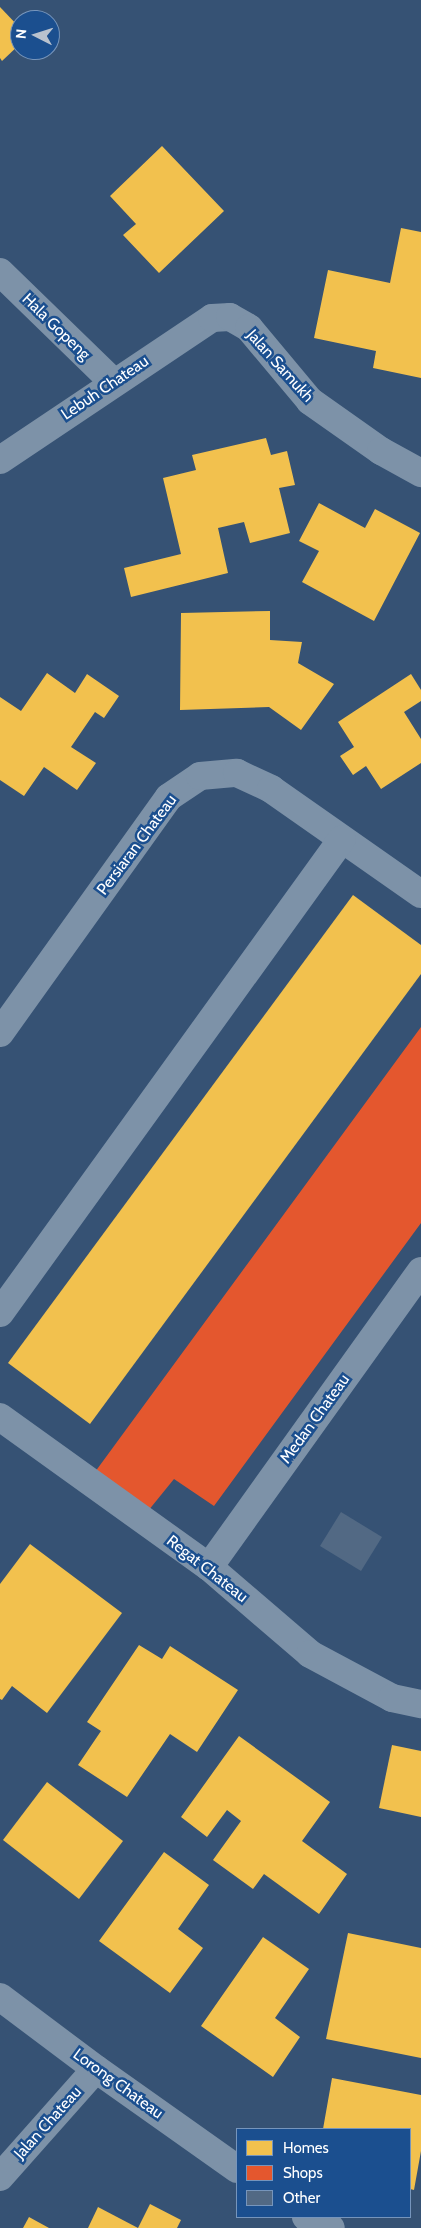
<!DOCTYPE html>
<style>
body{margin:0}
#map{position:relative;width:421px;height:2228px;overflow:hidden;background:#365274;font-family:Cabin,sans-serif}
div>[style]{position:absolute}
.homes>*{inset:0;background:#f2c14e}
.shops>*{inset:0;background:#e4572e}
.building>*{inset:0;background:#526984}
.minor>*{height:28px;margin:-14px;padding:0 14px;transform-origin:14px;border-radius:14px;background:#7d92a8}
span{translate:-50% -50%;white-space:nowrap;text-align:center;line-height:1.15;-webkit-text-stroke:5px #1b4f8f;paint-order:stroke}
.street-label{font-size:16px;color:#fff}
.legend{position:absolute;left:236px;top:2128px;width:175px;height:90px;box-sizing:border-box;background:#1b4f8f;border:1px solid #7695bc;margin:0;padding:6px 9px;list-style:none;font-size:15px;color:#fff}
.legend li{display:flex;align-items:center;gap:10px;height:25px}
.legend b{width:25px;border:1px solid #7695bc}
.north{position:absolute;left:10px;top:10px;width:50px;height:50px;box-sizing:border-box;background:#1b4f8f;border:1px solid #7695bc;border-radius:50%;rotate:275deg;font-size:14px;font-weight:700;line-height:20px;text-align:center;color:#fff}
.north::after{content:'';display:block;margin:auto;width:18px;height:22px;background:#b9c2ce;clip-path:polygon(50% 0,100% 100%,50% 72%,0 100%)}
</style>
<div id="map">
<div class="homes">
<i style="clip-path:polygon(0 7px,20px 28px,20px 44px,2px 61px,0 58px)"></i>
<i style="clip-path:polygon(162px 146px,224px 211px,159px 273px,123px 235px,136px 224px,110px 196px)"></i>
<i style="clip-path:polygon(401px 228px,421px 232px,421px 378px,373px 368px,376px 351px,314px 338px,328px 270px,390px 283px)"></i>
<i style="clip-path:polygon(266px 438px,271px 455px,287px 451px,295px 485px,279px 488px,290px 533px,250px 543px,244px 522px,218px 528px,228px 573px,131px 597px,124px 568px,181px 554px,163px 478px,196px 470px,192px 455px)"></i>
<i style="clip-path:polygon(319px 503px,365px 528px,375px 509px,420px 533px,374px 621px,302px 582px,319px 551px,299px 541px)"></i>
<i style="clip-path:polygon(270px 611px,270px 640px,302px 642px,298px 663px,334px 684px,301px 730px,269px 707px,180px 710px,181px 613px)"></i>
<i style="clip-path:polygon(47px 673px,75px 693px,87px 674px,119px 696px,104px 718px,95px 712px,71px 747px,96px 763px,77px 790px,44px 767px,24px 796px,0 780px,0 697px,21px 711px)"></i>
<i style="clip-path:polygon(411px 674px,421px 690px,421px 701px,404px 712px,421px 739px,421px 763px,381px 789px,366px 766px,353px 775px,340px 756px,354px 747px,338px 722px)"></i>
<i style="clip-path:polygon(353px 895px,421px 945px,421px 974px,90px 1424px,8px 1363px)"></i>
<i style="clip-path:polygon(30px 1544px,122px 1613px,47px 1713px,12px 1686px,2px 1700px,0 1699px,0 1584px)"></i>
<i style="clip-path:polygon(139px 1645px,162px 1659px,170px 1646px,238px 1690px,197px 1752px,170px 1734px,127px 1797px,78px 1765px,101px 1731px,87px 1722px)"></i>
<i style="clip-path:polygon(239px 1736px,330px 1802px,302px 1841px,347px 1874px,319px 1914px,264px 1874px,253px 1889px,213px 1860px,241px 1821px,227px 1810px,207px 1837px,181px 1817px)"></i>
<i style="clip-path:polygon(392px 1745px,421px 1751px,421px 1817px,379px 1808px)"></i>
<i style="clip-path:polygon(47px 1782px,123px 1841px,79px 1899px,3px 1840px)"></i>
<i style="clip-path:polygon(164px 1852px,209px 1885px,178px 1929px,203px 1948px,170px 1993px,99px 1941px)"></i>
<i style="clip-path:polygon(348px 1933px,421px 1948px,421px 2058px,326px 2039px)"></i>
<i style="clip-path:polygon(263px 1937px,309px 1969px,275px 2018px,300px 2037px,273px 2077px,201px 2026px)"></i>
<i style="clip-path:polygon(332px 2078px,421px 2095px,421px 2151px,414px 2190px,410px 2189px,410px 2129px,323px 2129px)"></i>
<i style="clip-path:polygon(150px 2204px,181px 2220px,177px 2228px,138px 2228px)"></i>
<i style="clip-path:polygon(98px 2207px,138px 2228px,88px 2228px)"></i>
<i style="clip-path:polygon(29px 2217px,49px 2228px,23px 2228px)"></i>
</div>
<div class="shops">
<i style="clip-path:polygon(421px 1027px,421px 1223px,214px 1506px,174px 1479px,148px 1511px,95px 1472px)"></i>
</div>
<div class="building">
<i style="clip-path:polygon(341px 1512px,382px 1537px,361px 1571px,320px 1546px)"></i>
</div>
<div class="minor">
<i style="left:0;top:272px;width:158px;rotate:44.2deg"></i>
<i style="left:0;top:460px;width:255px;rotate:-33.8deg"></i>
<i style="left:212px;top:318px;width:18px;rotate:-3deg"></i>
<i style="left:230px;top:317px;width:22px;rotate:30deg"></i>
<i style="left:249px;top:328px;width:95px;rotate:50.1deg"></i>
<i style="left:310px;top:401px;width:87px;rotate:35.2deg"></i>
<i style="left:381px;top:451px;width:46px;rotate:28.8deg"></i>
<i style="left:0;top:1033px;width:290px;rotate:-54.4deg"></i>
<i style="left:169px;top:797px;width:37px;rotate:-34deg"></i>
<i style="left:200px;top:776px;width:37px;rotate:-5deg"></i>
<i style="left:237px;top:773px;width:38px;rotate:25deg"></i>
<i style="left:271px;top:789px;width:183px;rotate:35deg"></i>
<i style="left:0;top:1313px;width:584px;rotate:-54.19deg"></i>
<i style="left:0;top:1417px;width:257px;rotate:35.7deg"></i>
<i style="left:209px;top:1567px;width:133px;rotate:40.7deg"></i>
<i style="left:310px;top:1654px;width:93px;rotate:28.2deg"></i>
<i style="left:392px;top:1698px;width:30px;rotate:12deg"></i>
<i style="left:209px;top:1567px;width:364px;rotate:-54.4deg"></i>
<i style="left:0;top:1997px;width:120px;rotate:36.9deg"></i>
<i style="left:96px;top:2069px;width:173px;rotate:35.3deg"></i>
<i style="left:0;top:2177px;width:144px;rotate:-48.4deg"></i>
<i style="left:306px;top:2217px;width:27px;rotate:24deg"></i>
</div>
<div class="street-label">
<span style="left:56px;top:327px;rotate:44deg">Hala Gopeng</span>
<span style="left:280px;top:366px;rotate:48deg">Jalan Samukh</span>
<span style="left:105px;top:388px;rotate:-34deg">Lebuh Chateau</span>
<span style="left:137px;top:845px;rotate:-53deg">Persiaran Chateau</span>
<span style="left:315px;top:1419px;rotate:-54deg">Medan Chateau</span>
<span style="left:207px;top:1569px;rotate:38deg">Regat Chateau</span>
<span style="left:118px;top:2084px;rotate:36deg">Lorong Chateau</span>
<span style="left:48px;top:2123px;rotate:-48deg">Jalan Chateau</span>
</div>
<ul class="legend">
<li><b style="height:14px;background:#f2c14e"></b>Homes</li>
<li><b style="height:14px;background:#e4572e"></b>Shops</li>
<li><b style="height:14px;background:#526984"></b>Other</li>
</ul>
<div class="north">N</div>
</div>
